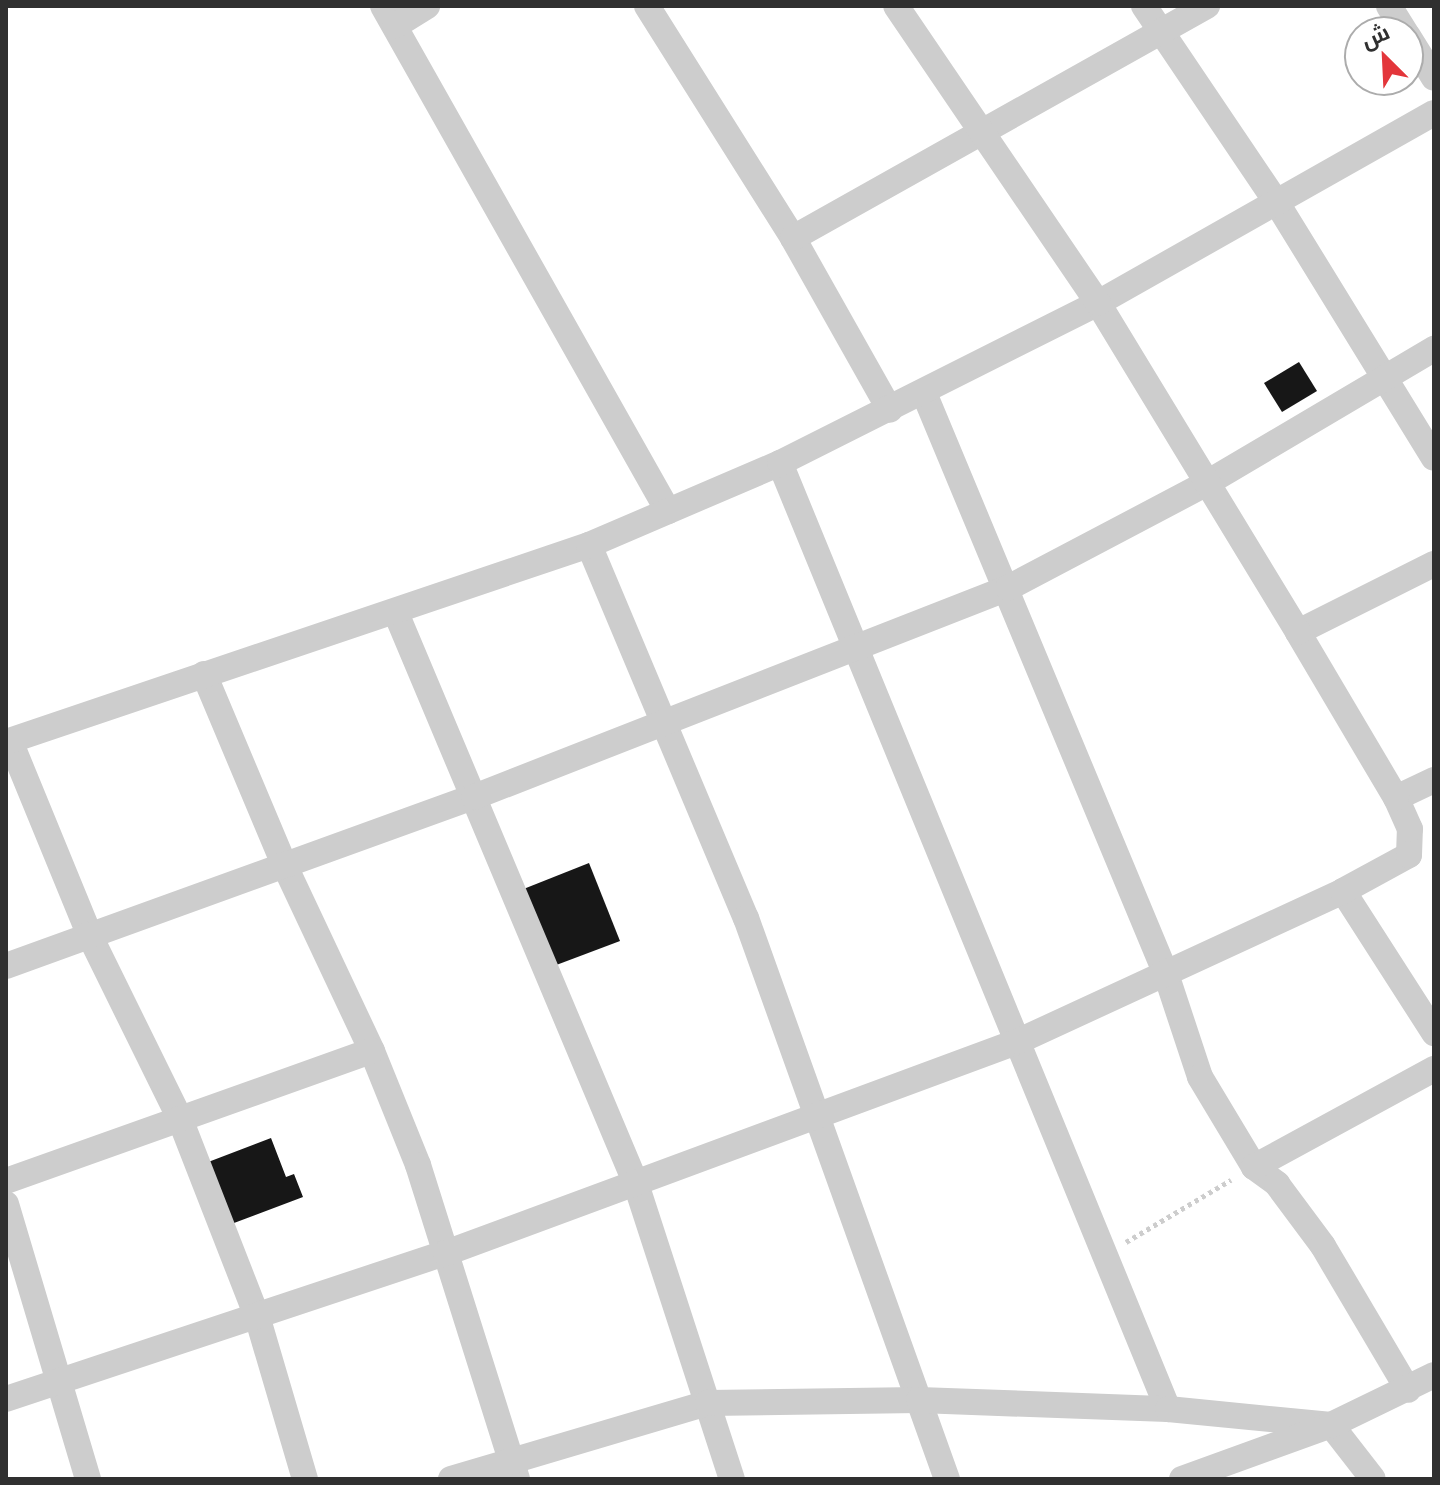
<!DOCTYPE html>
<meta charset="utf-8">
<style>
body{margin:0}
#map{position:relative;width:1440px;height:1485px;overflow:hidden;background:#fff;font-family:"Asap Condensed",Cairo,sans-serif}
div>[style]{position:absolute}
.building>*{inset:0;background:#171717}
.path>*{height:5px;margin-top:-2.5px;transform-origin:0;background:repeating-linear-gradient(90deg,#cdcdcd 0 4px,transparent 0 8px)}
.minor>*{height:26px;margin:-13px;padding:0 13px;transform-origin:13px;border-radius:13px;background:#cdcdcd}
span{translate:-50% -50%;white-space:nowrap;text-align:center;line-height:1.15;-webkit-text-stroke:8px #fff;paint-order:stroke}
.frame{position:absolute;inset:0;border:8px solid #303030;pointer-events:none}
.north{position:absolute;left:1344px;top:16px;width:80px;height:80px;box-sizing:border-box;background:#fff;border:2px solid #acacac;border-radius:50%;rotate:336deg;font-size:22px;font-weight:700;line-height:32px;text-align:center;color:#303030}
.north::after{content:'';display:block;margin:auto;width:28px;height:36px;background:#e3363b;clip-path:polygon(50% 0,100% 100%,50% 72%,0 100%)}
</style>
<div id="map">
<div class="building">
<i style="clip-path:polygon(1299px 362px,1317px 391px,1282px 412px,1264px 383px)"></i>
<i style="clip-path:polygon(589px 863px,620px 941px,551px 967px,521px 890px)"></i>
<i style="clip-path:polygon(271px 1138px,286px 1177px,294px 1174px,303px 1197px,226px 1226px,203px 1164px)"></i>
</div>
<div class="path">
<i style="left:1126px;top:1242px;width:122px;rotate:-30.6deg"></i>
</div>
<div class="minor">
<i style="left:383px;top:6px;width:580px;rotate:60.56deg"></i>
<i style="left:647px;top:6px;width:274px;rotate:57.8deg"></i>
<i style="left:793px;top:238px;width:197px;rotate:60.6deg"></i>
<i style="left:1144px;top:6px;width:238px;rotate:56deg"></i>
<i style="left:1277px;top:203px;width:299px;rotate:58.4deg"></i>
<i style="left:1389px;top:6px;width:31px;rotate:58deg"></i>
<i style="left:395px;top:26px;width:38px;rotate:-32deg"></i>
<i style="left:1408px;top:36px;width:49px;rotate:58.2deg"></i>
<i style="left:793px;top:238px;width:475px;rotate:-29.3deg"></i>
<i style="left:924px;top:393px;width:629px;rotate:67.39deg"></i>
<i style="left:1166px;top:974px;width:108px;rotate:71.7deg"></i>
<i style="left:1200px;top:1077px;width:105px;rotate:59deg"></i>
<i style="left:1254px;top:1167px;width:29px;rotate:36deg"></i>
<i style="left:1277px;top:1184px;width:77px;rotate:53.4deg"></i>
<i style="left:1323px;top:1246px;width:167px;rotate:59.4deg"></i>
<i style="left:780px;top:463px;width:1022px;rotate:67.7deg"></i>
<i style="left:589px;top:545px;width:405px;rotate:67.2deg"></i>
<i style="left:746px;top:918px;width:596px;rotate:70.29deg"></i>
<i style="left:396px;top:613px;width:619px;rotate:67.2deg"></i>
<i style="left:636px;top:1184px;width:310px;rotate:72deg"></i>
<i style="left:1298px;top:632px;width:152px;rotate:-26.6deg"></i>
<i style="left:204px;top:674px;width:206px;rotate:67.2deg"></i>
<i style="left:284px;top:864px;width:207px;rotate:64.8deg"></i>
<i style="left:372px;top:1051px;width:123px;rotate:68deg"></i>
<i style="left:418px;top:1165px;width:329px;rotate:72.5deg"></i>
<i style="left:10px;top:741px;width:209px;rotate:67.7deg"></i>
<i style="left:89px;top:934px;width:206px;rotate:63.8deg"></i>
<i style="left:180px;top:1119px;width:212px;rotate:68.7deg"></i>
<i style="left:257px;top:1316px;width:170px;rotate:73.6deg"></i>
<i style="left:6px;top:742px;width:615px;rotate:-18.67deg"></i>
<i style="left:589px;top:545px;width:208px;rotate:-23.2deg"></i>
<i style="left:780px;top:463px;width:356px;rotate:-26.7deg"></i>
<i style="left:1098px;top:303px;width:386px;rotate:-29.5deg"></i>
<i style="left:1396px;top:798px;width:42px;rotate:-25.3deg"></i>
<i style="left:1343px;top:891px;width:169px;rotate:57.3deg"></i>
<i style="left:6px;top:966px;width:498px;rotate:-19.9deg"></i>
<i style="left:474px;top:797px;width:573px;rotate:-21.37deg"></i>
<i style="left:1008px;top:588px;width:225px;rotate:-27.8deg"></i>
<i style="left:1207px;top:483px;width:264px;rotate:-30.6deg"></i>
<i style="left:1254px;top:1167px;width:205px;rotate:-28.6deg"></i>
<i style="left:6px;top:1181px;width:388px;rotate:-19.6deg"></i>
<i style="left:6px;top:1204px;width:287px;rotate:73.4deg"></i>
<i style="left:6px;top:1399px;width:464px;rotate:-18.4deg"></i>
<i style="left:446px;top:1253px;width:611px;rotate:-20.3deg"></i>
<i style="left:1019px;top:1041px;width:357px;rotate:-24.8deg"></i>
<i style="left:1343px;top:891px;width:75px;rotate:-28.6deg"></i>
<i style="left:1409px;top:855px;width:26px;rotate:-88deg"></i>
<i style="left:1410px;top:829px;width:34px;rotate:-114deg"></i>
<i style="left:1396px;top:798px;width:193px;rotate:-120.6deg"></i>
<i style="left:1298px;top:632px;width:385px;rotate:-121.3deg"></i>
<i style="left:1098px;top:303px;width:359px;rotate:-124.2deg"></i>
<i style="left:451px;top:1479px;width:268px;rotate:-16.5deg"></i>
<i style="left:708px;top:1403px;width:211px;rotate:-0.8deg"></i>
<i style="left:919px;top:1400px;width:249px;rotate:2.1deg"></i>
<i style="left:1168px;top:1409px;width:164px;rotate:5.6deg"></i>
<i style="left:1331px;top:1425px;width:68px;rotate:52.1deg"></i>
<i style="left:1182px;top:1479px;width:158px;rotate:-19.9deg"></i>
<i style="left:1331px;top:1425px;width:114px;rotate:-25.9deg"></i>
</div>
<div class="frame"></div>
<div class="north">ش</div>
</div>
